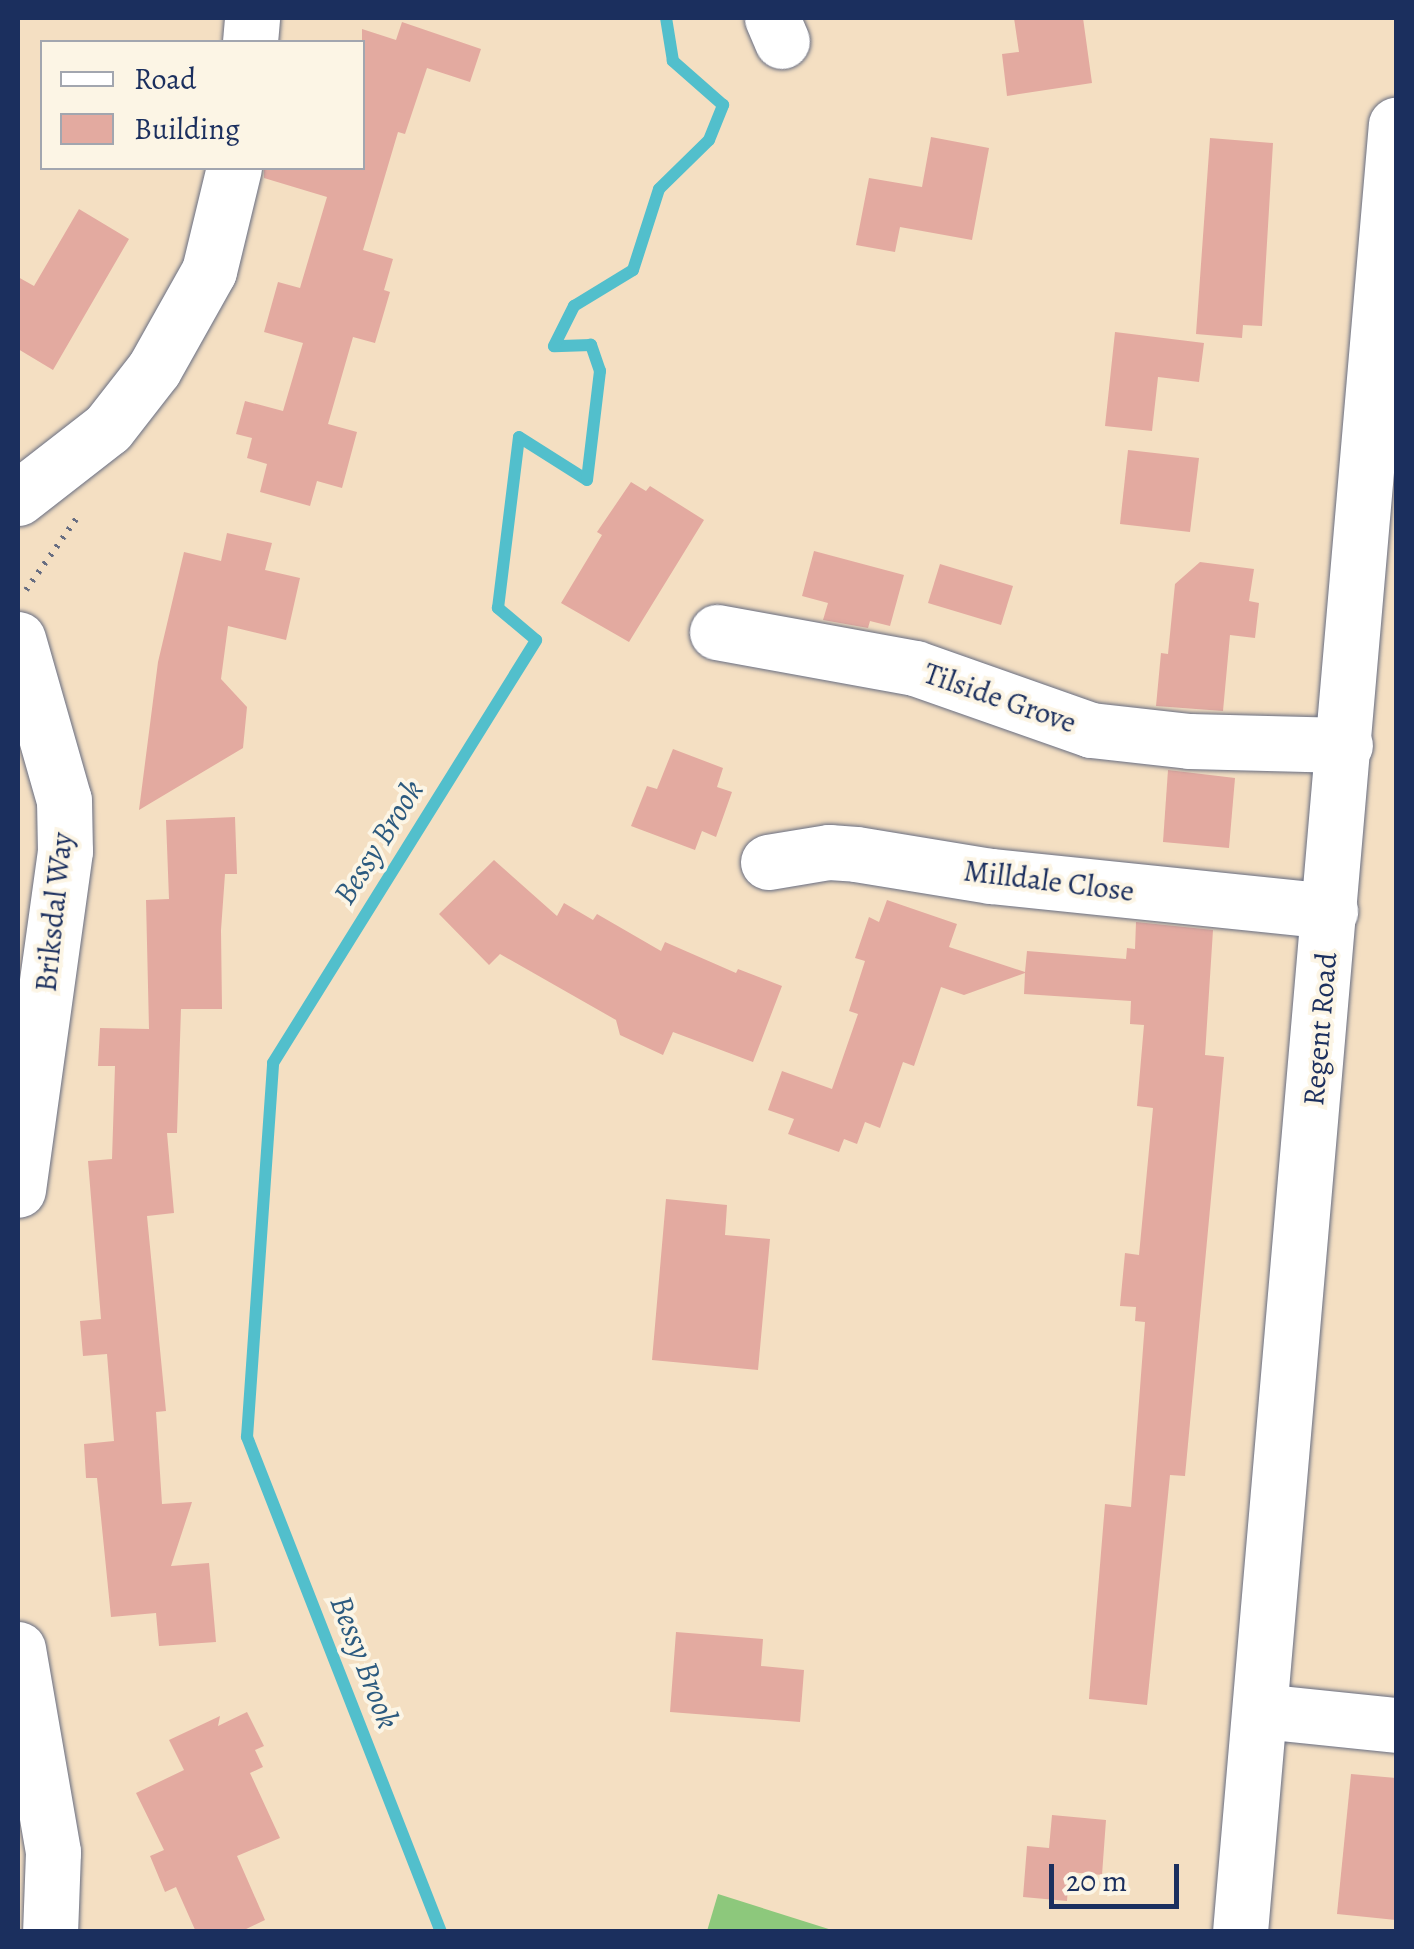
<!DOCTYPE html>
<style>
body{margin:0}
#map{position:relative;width:1414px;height:1949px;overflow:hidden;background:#f4dfc2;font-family:Alegreya,serif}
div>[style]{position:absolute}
.green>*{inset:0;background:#8dc87c}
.stream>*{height:12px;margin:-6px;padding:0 6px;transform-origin:6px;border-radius:6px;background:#52bfcc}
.building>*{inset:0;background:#e3aaa0}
.path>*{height:6px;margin-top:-3px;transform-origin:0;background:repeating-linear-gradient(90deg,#676d81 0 2.5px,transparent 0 10.5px)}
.roads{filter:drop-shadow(0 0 2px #676d81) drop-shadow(0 0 2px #676d81)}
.minor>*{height:55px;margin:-27.5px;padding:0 27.5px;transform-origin:27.5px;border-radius:27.5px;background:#fff}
span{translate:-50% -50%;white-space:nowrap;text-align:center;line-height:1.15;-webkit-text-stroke:8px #fcf5e5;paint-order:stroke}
.street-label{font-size:30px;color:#1b2f5e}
.water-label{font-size:32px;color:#2c5a7f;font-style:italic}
.frame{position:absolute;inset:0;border:20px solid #1b2f5e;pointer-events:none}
.legend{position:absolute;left:40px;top:40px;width:325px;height:130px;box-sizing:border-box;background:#fcf5e5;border:2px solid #a2a6af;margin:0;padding:12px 18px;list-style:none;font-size:30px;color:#1b2f5e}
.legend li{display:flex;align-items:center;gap:20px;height:50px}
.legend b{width:50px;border:2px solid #a2a6af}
.scale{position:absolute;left:1049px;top:1864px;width:130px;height:45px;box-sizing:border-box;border:5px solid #1b2f5e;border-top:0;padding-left:12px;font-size:30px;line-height:35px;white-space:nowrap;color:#1b2f5e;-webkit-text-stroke:8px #fcf5e5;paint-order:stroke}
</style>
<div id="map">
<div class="green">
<i style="clip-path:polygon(718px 1894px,835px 1931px,707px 1931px)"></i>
</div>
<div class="stream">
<i style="left:441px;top:1932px;width:532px;rotate:-111.4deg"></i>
<i style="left:247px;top:1437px;width:375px;rotate:-86deg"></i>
<i style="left:273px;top:1063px;width:498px;rotate:-58.1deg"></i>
<i style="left:536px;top:640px;width:50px;rotate:-139.9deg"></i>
<i style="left:498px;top:608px;width:172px;rotate:-83deg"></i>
<i style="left:519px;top:437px;width:80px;rotate:32.3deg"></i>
<i style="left:587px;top:480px;width:110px;rotate:-83.2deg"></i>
<i style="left:600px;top:371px;width:28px;rotate:-109deg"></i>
<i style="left:591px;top:345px;width:37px;rotate:178deg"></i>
<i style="left:554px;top:346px;width:45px;rotate:-63.4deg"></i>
<i style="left:574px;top:306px;width:69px;rotate:-31.4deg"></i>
<i style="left:633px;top:270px;width:85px;rotate:-72.2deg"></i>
<i style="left:659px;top:189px;width:70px;rotate:-44.4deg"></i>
<i style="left:709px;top:140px;width:38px;rotate:-68deg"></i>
<i style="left:723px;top:105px;width:67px;rotate:-138.7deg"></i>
<i style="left:673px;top:61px;width:44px;rotate:-99.2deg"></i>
</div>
<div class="building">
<i style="clip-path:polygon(1014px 18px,1083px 18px,1092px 83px,1007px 96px,1002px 54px,1019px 52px)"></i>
<i style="clip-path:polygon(402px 22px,481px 49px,470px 82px,427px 68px,405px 134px,398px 132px,363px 250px,393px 259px,384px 290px,390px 292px,375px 343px,353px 337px,328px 424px,357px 432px,342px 488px,317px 481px,310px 506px,260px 492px,267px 464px,247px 458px,252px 438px,236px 434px,245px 401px,283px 411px,303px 343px,264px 332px,278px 282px,300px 288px,327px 197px,264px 178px,264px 168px,362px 168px,362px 29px,396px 40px)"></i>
<i style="clip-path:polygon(931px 137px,989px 148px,972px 240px,900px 227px,895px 252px,856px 245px,869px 178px,922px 187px)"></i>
<i style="clip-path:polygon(1210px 138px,1273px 143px,1262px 326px,1243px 325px,1242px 338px,1196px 334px)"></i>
<i style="clip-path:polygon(79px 209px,129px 239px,53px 370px,18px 349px,18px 277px,34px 286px)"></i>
<i style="clip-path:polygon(1115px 332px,1204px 343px,1199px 382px,1158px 377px,1152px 431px,1105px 426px)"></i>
<i style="clip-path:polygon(1128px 450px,1199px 458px,1190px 532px,1120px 524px)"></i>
<i style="clip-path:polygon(631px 482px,646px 491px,650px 486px,704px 520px,629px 642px,561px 603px,602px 535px,597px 532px)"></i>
<i style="clip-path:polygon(227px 533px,272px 543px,265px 570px,300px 578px,286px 640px,228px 626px,221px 679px,247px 707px,243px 748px,139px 810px,158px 662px,184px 552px,221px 561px)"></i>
<i style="clip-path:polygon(814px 551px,904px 575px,890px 626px,870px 621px,868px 628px,823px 620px,828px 603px,802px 596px)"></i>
<i style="clip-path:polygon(1200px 562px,1254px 569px,1249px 601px,1259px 603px,1255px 638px,1230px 635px,1223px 711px,1156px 706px,1161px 653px,1168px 654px,1175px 584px)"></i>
<i style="clip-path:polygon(940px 564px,1013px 586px,1001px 625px,928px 603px)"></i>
<i style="clip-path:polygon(673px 749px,723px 768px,717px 787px,732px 792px,716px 837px,702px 831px,695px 850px,631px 826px,647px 786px,657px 789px)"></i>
<i style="clip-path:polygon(1168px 770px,1235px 778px,1229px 848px,1163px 842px)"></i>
<i style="clip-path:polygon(235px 817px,237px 874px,225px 874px,221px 930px,222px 1009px,181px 1009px,177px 1133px,167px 1133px,174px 1213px,147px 1216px,166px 1411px,156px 1412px,162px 1504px,192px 1502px,171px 1566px,209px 1563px,216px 1642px,159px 1646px,156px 1613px,111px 1617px,97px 1478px,86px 1478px,84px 1444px,114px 1441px,107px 1354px,83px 1356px,80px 1321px,101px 1319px,88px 1161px,112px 1159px,115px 1066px,98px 1066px,100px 1028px,149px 1029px,146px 900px,169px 899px,166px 820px)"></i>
<i style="clip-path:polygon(494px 860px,557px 916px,564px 903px,593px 920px,597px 914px,661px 951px,665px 942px,736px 973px,738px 969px,782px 986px,753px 1062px,673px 1032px,663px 1055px,620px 1035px,616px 1020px,500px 954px,489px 965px,439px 914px)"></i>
<i style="clip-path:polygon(887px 900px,957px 924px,949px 947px,1025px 972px,1027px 951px,1126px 959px,1127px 948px,1135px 949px,1136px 922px,1213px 930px,1205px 1055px,1224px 1057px,1219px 1113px,1185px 1476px,1170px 1475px,1147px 1705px,1089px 1699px,1105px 1504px,1131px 1507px,1145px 1322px,1135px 1321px,1136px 1307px,1120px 1306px,1125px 1253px,1139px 1255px,1153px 1108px,1137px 1106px,1144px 1025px,1130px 1024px,1131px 1001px,1024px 994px,1025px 973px,964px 995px,941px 987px,914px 1066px,903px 1062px,880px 1128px,865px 1122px,857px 1144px,844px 1139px,839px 1152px,788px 1134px,794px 1119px,768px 1110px,782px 1071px,832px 1089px,858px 1014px,849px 1011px,865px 961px,855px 958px,869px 917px,879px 922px)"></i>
<i style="clip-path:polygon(666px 1199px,727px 1205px,725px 1235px,770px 1239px,758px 1370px,652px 1360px)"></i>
<i style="clip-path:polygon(676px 1632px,763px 1639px,761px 1666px,804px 1670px,800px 1722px,670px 1712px)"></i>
<i style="clip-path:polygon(247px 1712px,264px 1746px,255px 1750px,263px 1767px,250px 1773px,280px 1838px,237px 1856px,265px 1920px,240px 1932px,196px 1932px,176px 1887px,165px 1892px,150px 1856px,164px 1850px,136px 1793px,184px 1770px,169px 1740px,220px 1716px,218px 1726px)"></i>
<i style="clip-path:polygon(1351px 1774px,1396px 1778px,1396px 1920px,1337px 1914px)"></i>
<i style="clip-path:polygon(1052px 1815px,1106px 1820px,1102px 1875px,1069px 1872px,1067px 1901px,1023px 1897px,1027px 1846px,1049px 1848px)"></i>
</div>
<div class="path">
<i style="left:26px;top:590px;width:87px;rotate:-54.8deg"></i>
</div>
<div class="roads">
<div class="minor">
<i style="left:772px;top:18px;width:25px;rotate:67deg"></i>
<i style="left:250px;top:42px;width:24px;rotate:-85deg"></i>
<i style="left:18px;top:498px;width:114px;rotate:-37.9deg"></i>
<i style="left:108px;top:428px;width:75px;rotate:-52.1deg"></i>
<i style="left:154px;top:369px;width:112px;rotate:-60.7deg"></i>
<i style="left:209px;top:271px;width:106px;rotate:-76.4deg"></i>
<i style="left:717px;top:632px;width:201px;rotate:10.3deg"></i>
<i style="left:915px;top:668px;width:187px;rotate:19.4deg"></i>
<i style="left:1091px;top:730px;width:99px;rotate:6.4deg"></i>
<i style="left:1189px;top:741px;width:156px;rotate:1.5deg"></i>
<i style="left:18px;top:639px;width:167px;rotate:74.1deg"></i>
<i style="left:64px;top:800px;width:51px;rotate:88.9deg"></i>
<i style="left:65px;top:851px;width:342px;rotate:97.9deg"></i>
<i style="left:768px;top:862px;width:62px;rotate:-9.3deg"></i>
<i style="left:829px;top:852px;width:27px;rotate:4deg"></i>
<i style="left:856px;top:854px;width:137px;rotate:9.3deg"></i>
<i style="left:991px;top:876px;width:341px;rotate:5.9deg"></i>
<i style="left:18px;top:1649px;width:206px;rotate:80.2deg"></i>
<i style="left:53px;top:1852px;width:80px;rotate:92.1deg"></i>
<i style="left:1261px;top:1711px;width:136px;rotate:5.9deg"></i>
<i style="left:1240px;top:1932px;width:1814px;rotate:-85.07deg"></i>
</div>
</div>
<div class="street-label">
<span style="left:1000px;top:698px;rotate:19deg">Tilside Grove</span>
<span style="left:1049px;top:881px;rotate:7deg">Milldale Close</span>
<span style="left:54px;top:912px;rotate:-84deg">Briksdal Way</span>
<span style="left:1320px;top:1029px;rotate:-85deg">Regent Road</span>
</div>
<div class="water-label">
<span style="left:378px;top:842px;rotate:-58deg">Bessy Brook</span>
<span style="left:365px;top:1662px;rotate:69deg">Bessy Brook</span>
</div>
<div class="frame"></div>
<ul class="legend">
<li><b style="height:12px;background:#fff"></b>Road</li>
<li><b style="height:28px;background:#e3aaa0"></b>Building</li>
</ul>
<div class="scale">20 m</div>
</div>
